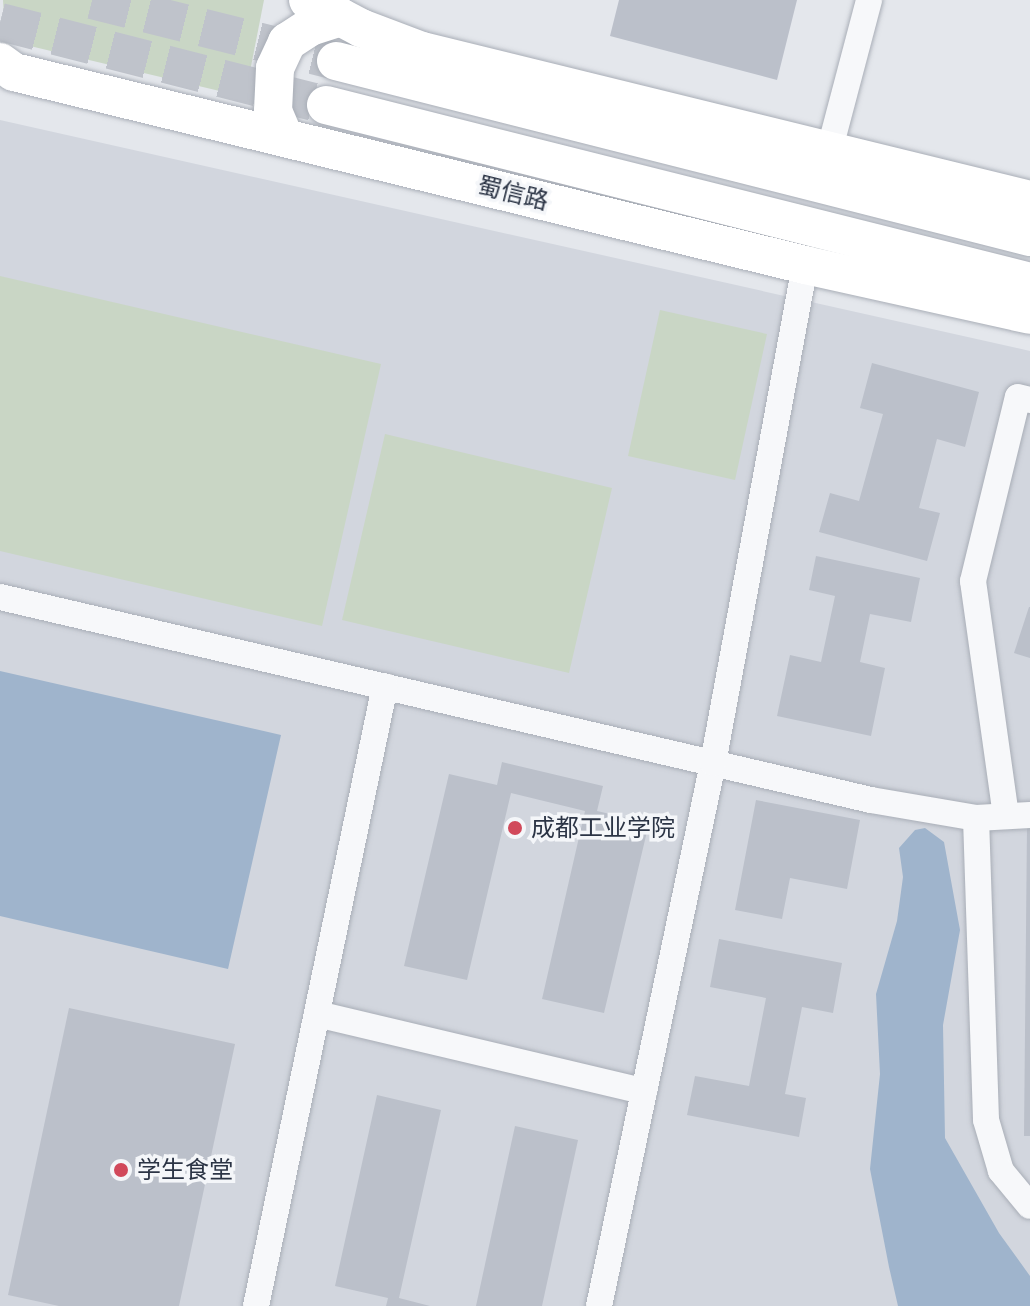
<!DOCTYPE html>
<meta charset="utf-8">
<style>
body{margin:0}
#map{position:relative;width:1030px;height:1306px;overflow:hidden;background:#e4e7ec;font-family:Quicksand,"Noto Sans SC",sans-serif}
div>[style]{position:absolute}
.built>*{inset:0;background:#d2d6de}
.green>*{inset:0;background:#c9d6c5}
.water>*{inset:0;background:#9fb4cc}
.building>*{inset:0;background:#bbc0ca}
.secondary-tunnel>*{height:38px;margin-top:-19px;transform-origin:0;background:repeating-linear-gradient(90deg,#bfc3cb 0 38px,transparent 0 57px)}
.roads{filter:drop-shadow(0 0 2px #a9aeb7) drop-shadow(0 0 2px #a9aeb7)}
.street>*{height:26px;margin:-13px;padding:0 13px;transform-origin:13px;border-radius:13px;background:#f7f8fa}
.secondary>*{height:38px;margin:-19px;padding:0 19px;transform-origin:19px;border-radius:19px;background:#fff}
.dots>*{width:22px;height:22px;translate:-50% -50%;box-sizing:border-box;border:4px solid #f4f6f9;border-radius:50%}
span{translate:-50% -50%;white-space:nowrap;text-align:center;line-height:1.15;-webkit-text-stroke:7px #f4f6f9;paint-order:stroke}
.street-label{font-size:24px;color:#2b3445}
.poi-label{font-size:24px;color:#2b3445}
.left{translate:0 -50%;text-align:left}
</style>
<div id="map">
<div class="built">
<i style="clip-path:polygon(0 120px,1030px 351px,1030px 1306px,0 1306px)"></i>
</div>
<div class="green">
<i style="clip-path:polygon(3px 0,264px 0,245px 97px,30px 46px,5px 34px)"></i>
<i style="clip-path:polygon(0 276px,381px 364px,322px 626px,0 551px)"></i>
<i style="clip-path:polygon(660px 310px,767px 334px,735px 480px,628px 456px)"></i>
<i style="clip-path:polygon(385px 434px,612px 488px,569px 673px,342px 620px)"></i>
</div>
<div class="water">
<i style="clip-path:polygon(0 671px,281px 735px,228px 969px,0 916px)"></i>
<i style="clip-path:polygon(925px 828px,944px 842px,960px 930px,943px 1025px,945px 1138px,999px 1233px,1030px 1276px,1030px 1306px,898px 1306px,889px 1267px,870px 1169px,880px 1074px,876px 994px,897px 921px,903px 877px,899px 848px,915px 830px)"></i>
</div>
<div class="building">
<i style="clip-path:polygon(619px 0,797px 0,777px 80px,610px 36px)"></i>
<i style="clip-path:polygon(872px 363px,979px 392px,965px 447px,937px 439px,919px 508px,940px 513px,927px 561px,819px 532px,830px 493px,859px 501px,883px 414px,860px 408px)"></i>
<i style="clip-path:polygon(816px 556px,920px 578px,911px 622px,870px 614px,860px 662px,885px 668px,871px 736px,777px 716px,790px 655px,821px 662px,835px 596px,809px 590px)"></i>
<i style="clip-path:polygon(1029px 607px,1030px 607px,1030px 658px,1014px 653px)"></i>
<i style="clip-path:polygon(502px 762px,603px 786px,597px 811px,649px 823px,604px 1013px,542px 999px,585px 811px,511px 793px,467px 980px,404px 966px,449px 774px,497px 785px)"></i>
<i style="clip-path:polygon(756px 800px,860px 820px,847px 889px,790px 878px,782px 919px,735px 910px)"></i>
<i style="clip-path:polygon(1027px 827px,1030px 827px,1030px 1136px,1024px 1136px)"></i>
<i style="clip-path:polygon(719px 939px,842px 963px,833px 1013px,802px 1007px,785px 1094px,806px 1098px,799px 1137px,687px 1115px,695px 1076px,749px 1086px,766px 998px,710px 987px)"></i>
<i style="clip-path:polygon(69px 1008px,235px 1044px,179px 1306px,59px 1306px,8px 1295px)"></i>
<i style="clip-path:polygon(377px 1095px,441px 1110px,399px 1298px,430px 1306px,386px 1306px,388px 1298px,335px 1286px)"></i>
<i style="clip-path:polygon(515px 1126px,578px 1140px,542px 1306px,476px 1306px)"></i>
</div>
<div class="secondary-tunnel">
<i style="left:92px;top:0;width:252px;rotate:14deg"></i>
<i style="left:0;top:22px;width:336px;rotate:14.3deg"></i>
</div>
<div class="roads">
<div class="street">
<i style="left:830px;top:148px;width:153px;rotate:-75.2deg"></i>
<i style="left:0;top:597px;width:894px;rotate:13.12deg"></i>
<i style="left:871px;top:800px;width:107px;rotate:9.7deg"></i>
<i style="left:976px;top:818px;width:54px;rotate:-3.2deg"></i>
<i style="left:1006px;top:816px;width:237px;rotate:-98deg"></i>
<i style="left:973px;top:581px;width:189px;rotate:-76.3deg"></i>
<i style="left:1018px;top:397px;width:12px;rotate:14deg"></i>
<i style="left:976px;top:818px;width:302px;rotate:88.1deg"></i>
<i style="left:986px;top:1120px;width:53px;rotate:73.6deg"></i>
<i style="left:1001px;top:1171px;width:45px;rotate:50.4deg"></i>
<i style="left:317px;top:1014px;width:336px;rotate:13.3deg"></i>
<i style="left:256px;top:1306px;width:633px;rotate:-78.25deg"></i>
<i style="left:599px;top:1306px;width:555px;rotate:-78.14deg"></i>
<i style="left:713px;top:763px;width:506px;rotate:-79.53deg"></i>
</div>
<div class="secondary">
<i style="left:308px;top:0;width:60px;rotate:27.8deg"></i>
<i style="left:361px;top:28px;width:65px;rotate:20.7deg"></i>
<i style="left:422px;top:51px;width:626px;rotate:13.77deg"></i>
<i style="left:336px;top:61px;width:716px;rotate:14.23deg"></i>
<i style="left:0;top:62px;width:17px;rotate:36deg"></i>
<i style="left:14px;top:72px;width:814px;rotate:13.71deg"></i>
<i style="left:805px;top:265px;width:230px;rotate:12.5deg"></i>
<i style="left:326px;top:105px;width:726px;rotate:14.11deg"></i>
<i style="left:284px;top:137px;width:28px;rotate:-113deg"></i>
<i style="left:273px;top:111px;width:43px;rotate:-87.3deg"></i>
<i style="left:275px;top:68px;width:29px;rotate:-65deg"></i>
<i style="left:287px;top:42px;width:27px;rotate:-33deg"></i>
<i style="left:310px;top:27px;width:32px;rotate:-18deg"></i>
</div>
</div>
<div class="dots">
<i style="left:515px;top:828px;background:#d1495b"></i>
<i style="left:121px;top:1170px;background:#d1495b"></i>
</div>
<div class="street-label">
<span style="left:513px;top:193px;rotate:14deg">蜀信路</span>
</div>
<div class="poi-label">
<span class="left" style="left:531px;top:828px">成都工业学院</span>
<span class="left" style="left:137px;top:1170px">学生食堂</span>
</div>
</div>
